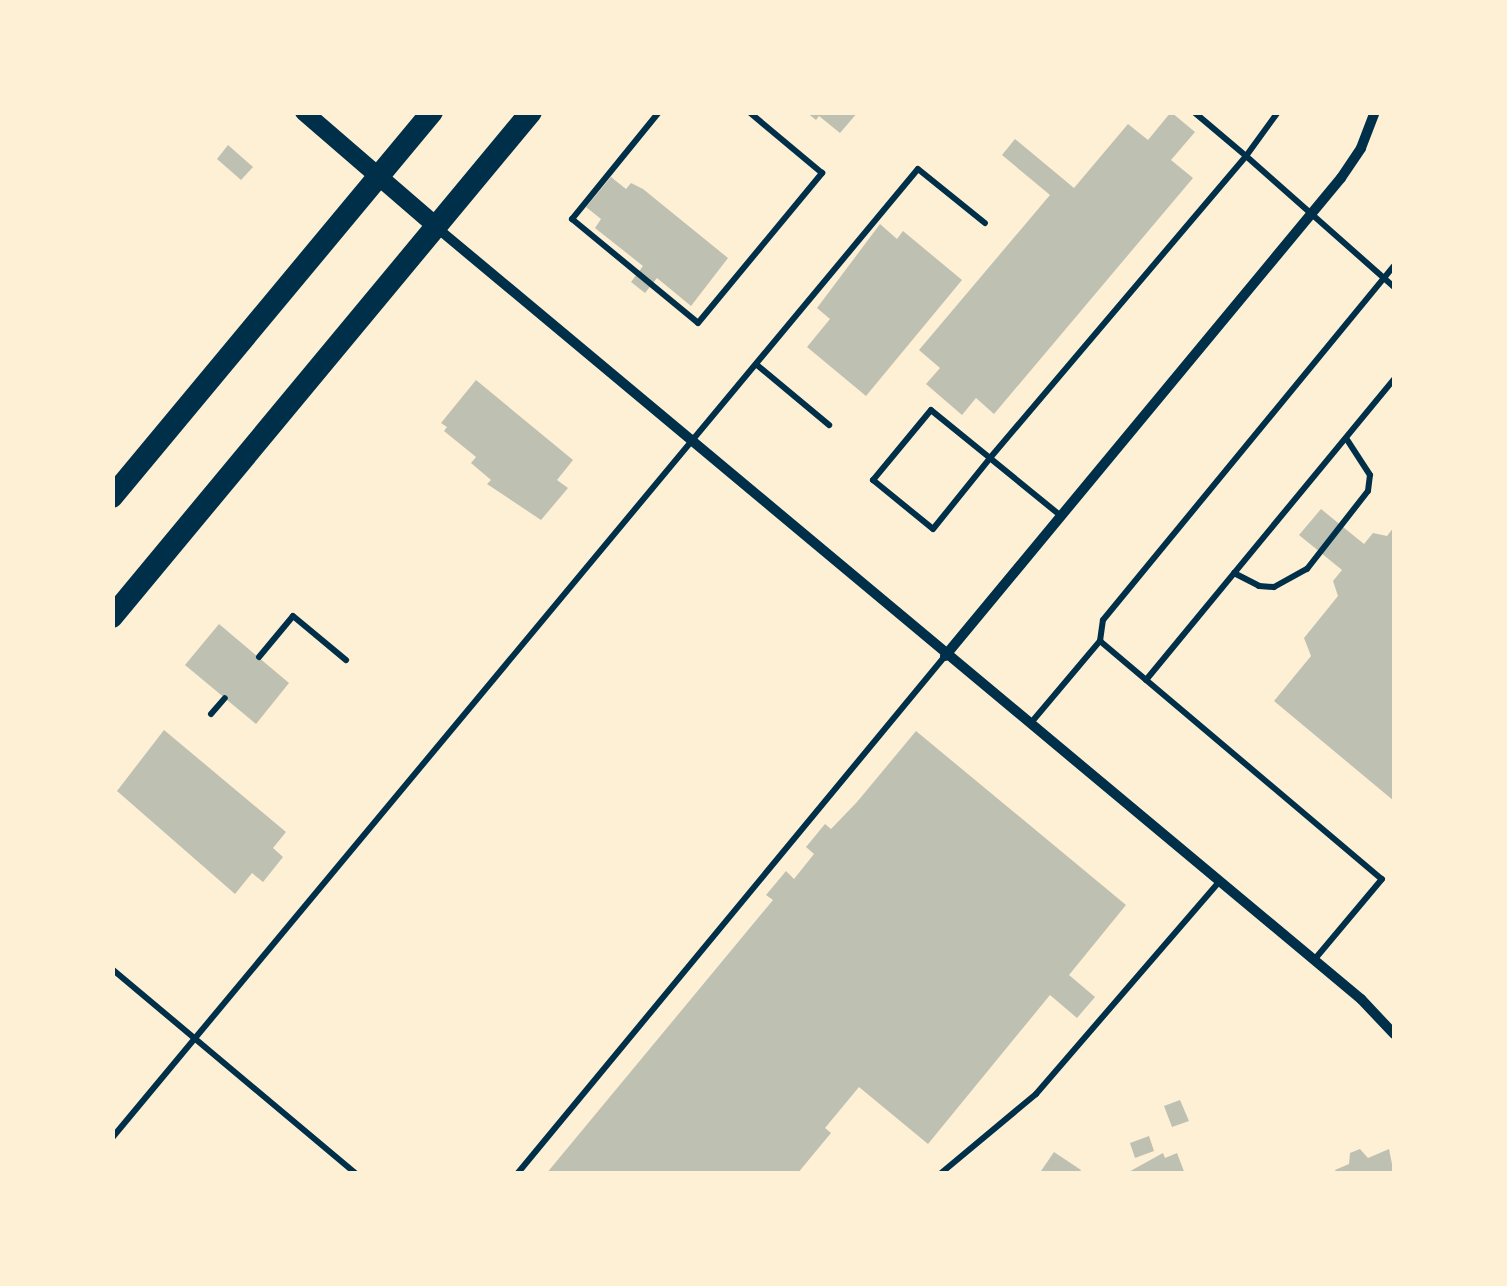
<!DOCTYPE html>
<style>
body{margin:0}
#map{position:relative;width:1507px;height:1286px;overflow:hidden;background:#fdf0d5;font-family:"PT Sans Narrow",sans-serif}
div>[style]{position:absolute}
.building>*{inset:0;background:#bec0b2}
.service>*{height:6px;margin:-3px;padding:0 3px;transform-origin:3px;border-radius:3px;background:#003049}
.minor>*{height:10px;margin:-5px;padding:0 5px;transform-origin:5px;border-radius:5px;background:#003049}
.tertiary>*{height:18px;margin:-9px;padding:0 9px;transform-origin:9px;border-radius:9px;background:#003049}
.primary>*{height:22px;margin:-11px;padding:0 11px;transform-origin:11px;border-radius:11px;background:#003049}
span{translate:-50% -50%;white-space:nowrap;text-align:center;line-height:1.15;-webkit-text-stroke:8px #fdf0d5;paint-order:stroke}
.frame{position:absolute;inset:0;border:115px solid #fdf0d5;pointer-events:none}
</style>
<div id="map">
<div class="building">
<i style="clip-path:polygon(806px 112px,858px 112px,840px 133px,819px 116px,816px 120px)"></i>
<i style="clip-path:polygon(1171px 112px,1195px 132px,1171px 160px,1193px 178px,994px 414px,976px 398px,962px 415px,926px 384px,940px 368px,919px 350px,1050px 195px,1002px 155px,1015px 139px,1074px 188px,1128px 124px,1148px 140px)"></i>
<i style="clip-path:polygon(228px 145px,253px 167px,241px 180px,217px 159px)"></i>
<i style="clip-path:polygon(611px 177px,626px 189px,631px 183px,643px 189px,728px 258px,691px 306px,657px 278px,645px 293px,631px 282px,643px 266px,595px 228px,601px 219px,586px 207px)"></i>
<i style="clip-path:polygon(880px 224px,897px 239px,903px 231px,962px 280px,866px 396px,807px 347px,830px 319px,817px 308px)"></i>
<i style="clip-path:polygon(476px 380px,573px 460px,557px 480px,568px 488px,541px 520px,487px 484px,491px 480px,471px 463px,476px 457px,444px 431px,447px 427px,441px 423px)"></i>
<i style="clip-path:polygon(1321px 509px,1364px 544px,1373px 533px,1387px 536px,1394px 527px,1394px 801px,1274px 701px,1311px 656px,1304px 638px,1338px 596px,1333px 581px,1342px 570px,1299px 535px)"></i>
<i style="clip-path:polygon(219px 624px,289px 683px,256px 724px,185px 665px)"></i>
<i style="clip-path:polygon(164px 730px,286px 832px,273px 848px,283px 857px,263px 882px,252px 873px,235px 894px,117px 791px)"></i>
<i style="clip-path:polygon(916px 731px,1126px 905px,1069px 975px,1095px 997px,1077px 1018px,1050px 995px,928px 1144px,859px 1087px,825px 1128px,831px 1133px,797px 1174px,546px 1174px,773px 900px,766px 895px,786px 871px,794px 879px,814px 854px,806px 847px,825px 824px,831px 829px,857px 802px)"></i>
<i style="clip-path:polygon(1180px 1100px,1189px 1121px,1172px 1127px,1164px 1106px)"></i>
<i style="clip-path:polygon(1149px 1136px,1154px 1151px,1135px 1158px,1130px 1143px)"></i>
<i style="clip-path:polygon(1360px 1149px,1368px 1158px,1389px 1149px,1394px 1174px,1337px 1174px,1335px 1170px,1349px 1164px,1350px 1153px)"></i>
<i style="clip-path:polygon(1054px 1152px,1081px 1170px,1079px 1174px,1039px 1174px)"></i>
<i style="clip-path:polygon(1163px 1153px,1165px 1158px,1177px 1153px,1185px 1174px,1125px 1174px)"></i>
</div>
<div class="service">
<i style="left:659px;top:112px;width:138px;rotate:129.1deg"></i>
<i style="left:572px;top:219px;width:163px;rotate:39.5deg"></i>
<i style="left:698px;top:323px;width:195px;rotate:-50.4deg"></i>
<i style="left:822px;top:173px;width:95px;rotate:-140.1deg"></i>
<i style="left:1278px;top:112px;width:54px;rotate:126deg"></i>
<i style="left:1246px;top:156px;width:198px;rotate:41.5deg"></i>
<i style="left:757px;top:365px;width:94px;rotate:39.8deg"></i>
<i style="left:1061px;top:516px;width:92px;rotate:-140.8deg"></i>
<i style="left:990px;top:458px;width:76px;rotate:-140.9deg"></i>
<i style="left:931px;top:410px;width:91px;rotate:129.6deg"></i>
<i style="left:873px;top:480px;width:77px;rotate:39.2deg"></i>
<i style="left:933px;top:529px;width:91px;rotate:-51.2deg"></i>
<i style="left:990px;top:458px;width:396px;rotate:-49.7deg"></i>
<i style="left:1246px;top:156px;width:68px;rotate:-139.8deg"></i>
<i style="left:1234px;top:573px;width:28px;rotate:27deg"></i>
<i style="left:1259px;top:586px;width:15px;rotate:4deg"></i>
<i style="left:1274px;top:587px;width:38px;rotate:-29deg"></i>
<i style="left:1307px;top:569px;width:99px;rotate:-52deg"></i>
<i style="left:1368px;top:491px;width:16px;rotate:-83deg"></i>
<i style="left:1370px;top:475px;width:44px;rotate:-123deg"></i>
<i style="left:1100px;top:641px;width:21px;rotate:-82deg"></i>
<i style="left:1103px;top:620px;width:458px;rotate:-50.6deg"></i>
<i style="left:259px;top:657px;width:53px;rotate:-50.3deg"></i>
<i style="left:293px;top:616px;width:69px;rotate:39.7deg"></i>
<i style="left:1146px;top:680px;width:390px;rotate:-50.5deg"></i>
<i style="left:211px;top:714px;width:21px;rotate:-49deg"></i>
<i style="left:1030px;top:724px;width:109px;rotate:-49.9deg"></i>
<i style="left:1100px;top:641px;width:369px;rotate:40.2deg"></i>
<i style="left:1382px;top:879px;width:106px;rotate:130deg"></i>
<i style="left:112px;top:969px;width:319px;rotate:40deg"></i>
<i style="left:112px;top:1138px;width:1260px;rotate:-50.25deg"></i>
<i style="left:918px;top:169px;width:86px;rotate:38.9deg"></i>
<i style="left:517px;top:1174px;width:672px;rotate:-50.43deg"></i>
<i style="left:940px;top:1174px;width:125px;rotate:-39.8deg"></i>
<i style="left:1036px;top:1094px;width:280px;rotate:-49.2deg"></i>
</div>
<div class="minor">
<i style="left:436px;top:227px;width:1205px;rotate:39.85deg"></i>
<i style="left:1361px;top:999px;width:48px;rotate:46.7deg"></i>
<i style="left:945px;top:656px;width:621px;rotate:-50.36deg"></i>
<i style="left:1341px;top:178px;width:36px;rotate:-56deg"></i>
<i style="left:1361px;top:148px;width:39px;rotate:-69deg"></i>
</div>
<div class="tertiary">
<i style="left:304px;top:112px;width:174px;rotate:40.8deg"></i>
</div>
<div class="primary">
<i style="left:112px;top:497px;width:501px;rotate:-50.27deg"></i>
<i style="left:112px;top:617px;width:656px;rotate:-50.32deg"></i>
</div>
<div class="frame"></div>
</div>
